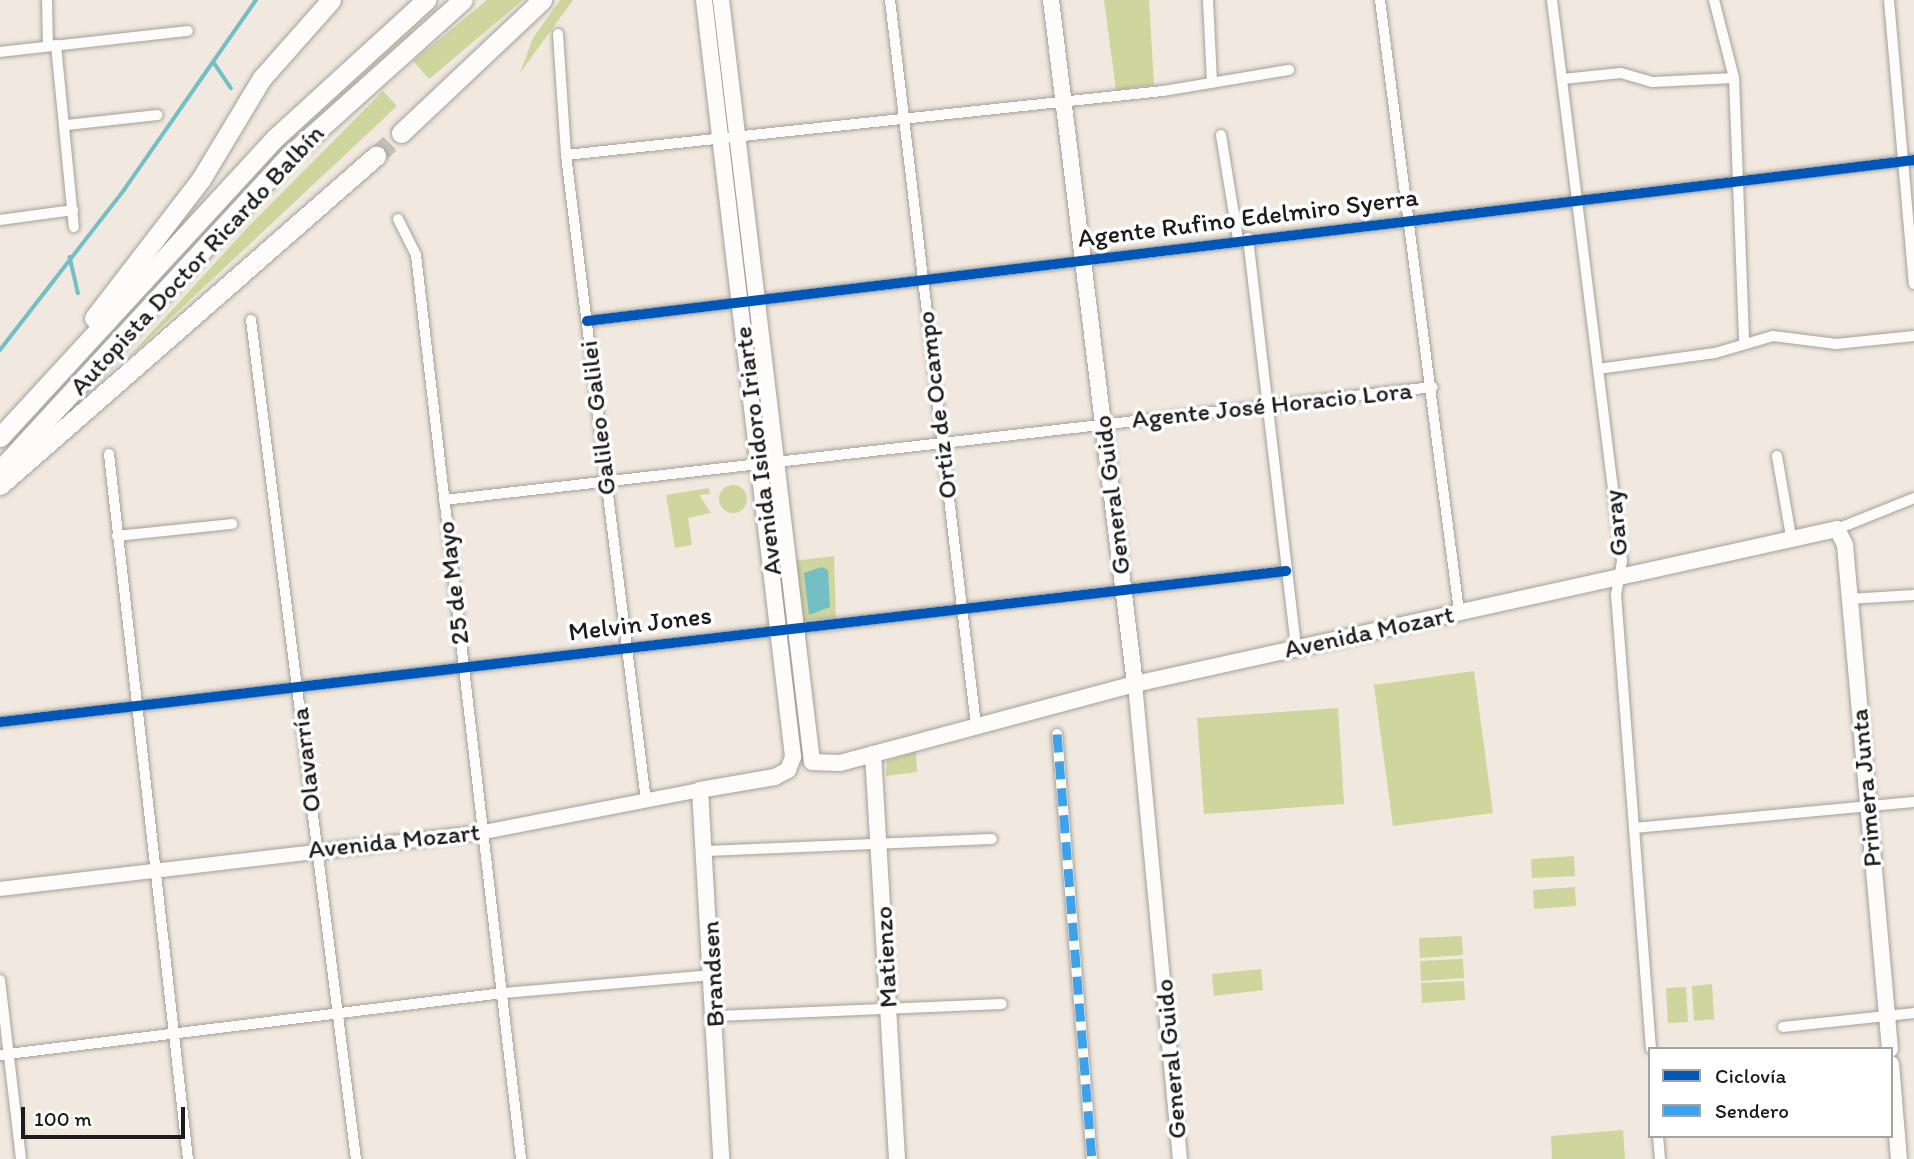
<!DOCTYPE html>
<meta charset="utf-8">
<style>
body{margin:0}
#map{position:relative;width:1914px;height:1159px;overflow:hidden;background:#f1e9df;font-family:Itim,sans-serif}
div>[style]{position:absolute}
.green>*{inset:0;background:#ced59d}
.round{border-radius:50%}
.water>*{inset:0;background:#74bec6}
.stream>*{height:3.5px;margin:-1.75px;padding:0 1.75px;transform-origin:1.75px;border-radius:1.75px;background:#74bec6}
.highway-tunnel>*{height:19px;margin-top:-9.5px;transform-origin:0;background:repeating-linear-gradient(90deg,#c6c0b8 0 19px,transparent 0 29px)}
.roads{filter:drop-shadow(0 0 2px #a4a09a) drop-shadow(0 0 2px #a4a09a)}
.street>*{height:10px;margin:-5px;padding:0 5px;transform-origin:5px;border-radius:5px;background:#fdfcfa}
.secondary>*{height:14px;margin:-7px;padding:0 7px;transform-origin:7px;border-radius:7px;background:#fdfcfa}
.primary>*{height:16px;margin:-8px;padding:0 8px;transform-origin:8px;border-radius:8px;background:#fdfcfa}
.highway>*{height:19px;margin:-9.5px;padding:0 9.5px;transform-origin:9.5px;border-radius:9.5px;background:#fdfcfa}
.quiet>*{height:9px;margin-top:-4.5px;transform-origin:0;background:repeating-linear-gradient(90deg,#3da2ea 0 18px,transparent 0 27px)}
.cycleway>*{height:10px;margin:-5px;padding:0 5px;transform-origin:5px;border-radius:5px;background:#0057b8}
span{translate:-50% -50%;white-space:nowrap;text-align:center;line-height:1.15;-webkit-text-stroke:7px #fff;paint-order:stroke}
.street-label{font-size:26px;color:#1c1c1c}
.legend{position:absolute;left:1648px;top:1047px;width:245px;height:91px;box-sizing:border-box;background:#fff;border:2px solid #a4a4a4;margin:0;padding:9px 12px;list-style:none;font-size:21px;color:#1c1c1c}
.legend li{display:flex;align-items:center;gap:14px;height:35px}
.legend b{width:35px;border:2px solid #a4a4a4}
.scale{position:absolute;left:21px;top:1107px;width:164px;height:32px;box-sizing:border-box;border:4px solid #1c1c1c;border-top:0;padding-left:9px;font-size:21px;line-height:24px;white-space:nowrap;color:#1c1c1c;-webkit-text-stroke:5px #fff;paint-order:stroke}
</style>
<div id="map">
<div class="green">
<i style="clip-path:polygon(487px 0,523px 0,429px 79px,413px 61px)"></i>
<i style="clip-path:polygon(560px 0,573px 0,520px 73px,533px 38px)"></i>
<i style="clip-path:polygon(1104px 0,1149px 0,1154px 85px,1116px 90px)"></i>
<i style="clip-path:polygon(383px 91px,397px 106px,126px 360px,248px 227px)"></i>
<i class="round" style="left:719px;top:485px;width:28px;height:28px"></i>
<i style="clip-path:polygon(709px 488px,710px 494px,699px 495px,711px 513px,688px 518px,692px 545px,675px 548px,666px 495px)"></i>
<i style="clip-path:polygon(834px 556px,836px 618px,802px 620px,793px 561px)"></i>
<i style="clip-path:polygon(1474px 671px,1493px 813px,1393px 826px,1374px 685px)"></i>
<i style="clip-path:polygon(1338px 708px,1344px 804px,1204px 814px,1197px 718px)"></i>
<i style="clip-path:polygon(916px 752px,917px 772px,886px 776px,887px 761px)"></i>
<i style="clip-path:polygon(1574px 856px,1575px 876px,1532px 878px,1531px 859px)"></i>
<i style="clip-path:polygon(1575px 887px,1576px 906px,1534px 909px,1533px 890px)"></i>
<i style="clip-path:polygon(1462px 936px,1463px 955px,1420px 958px,1419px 938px)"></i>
<i style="clip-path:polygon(1463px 959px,1464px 978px,1421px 981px,1420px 961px)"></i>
<i style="clip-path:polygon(1261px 969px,1263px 990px,1214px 996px,1212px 974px)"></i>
<i style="clip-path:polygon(1464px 981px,1465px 1000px,1422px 1003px,1421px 983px)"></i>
<i style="clip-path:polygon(1712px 984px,1714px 1019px,1694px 1021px,1692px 986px)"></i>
<i style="clip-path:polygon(1686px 987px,1688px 1022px,1668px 1023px,1666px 988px)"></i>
<i style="clip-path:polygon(1623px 1130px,1625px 1159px,1552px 1159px,1551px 1136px)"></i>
</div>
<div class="water">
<i style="clip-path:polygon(822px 567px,828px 570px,830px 607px,809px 615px,804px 573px)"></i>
</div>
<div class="stream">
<i style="left:215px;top:64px;width:29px;rotate:56deg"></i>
<i style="left:70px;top:257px;width:37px;rotate:77deg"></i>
<i style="left:0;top:350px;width:202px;rotate:-52.2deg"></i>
<i style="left:124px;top:190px;width:231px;rotate:-55.2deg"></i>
</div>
<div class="highway-tunnel">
<i style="left:376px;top:156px;width:34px;rotate:-43deg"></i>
</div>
<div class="roads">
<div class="street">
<i style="left:47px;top:0;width:46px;rotate:88.8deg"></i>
<i style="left:890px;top:0;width:731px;rotate:83.24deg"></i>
<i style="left:1208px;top:0;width:82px;rotate:87.2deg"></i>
<i style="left:1380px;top:0;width:617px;rotate:82.64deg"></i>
<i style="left:1552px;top:0;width:565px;rotate:82.89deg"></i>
<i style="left:1622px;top:561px;width:34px;rotate:100deg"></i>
<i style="left:1616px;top:594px;width:456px;rotate:85.6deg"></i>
<i style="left:1714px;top:0;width:81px;rotate:75.6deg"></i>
<i style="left:1734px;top:78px;width:263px;rotate:87.8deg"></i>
<i style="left:1889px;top:0;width:285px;rotate:85deg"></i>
<i style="left:558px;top:34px;width:121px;rotate:86.2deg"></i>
<i style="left:566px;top:155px;width:651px;rotate:82.94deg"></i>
<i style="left:56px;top:45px;width:183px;rotate:84.4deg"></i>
<i style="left:0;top:52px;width:189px;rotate:-6.4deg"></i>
<i style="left:1563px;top:79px;width:58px;rotate:-5.9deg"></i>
<i style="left:1621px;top:73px;width:33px;rotate:16deg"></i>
<i style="left:1653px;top:82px;width:81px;rotate:-2.8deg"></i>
<i style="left:67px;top:125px;width:91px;rotate:-6.3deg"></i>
<i style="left:1221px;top:135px;width:105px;rotate:80.7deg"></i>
<i style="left:566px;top:155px;width:600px;rotate:-6.12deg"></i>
<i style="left:1163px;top:91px;width:128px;rotate:-9.5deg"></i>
<i style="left:398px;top:219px;width:40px;rotate:63.4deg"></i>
<i style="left:416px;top:255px;width:910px;rotate:83.37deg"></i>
<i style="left:0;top:220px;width:74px;rotate:-7.8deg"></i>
<i style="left:1248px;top:238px;width:412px;rotate:83.3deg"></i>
<i style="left:251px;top:320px;width:846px;rotate:82.87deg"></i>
<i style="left:587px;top:321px;width:1337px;rotate:-6.92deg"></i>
<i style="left:1598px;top:369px;width:118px;rotate:-7.8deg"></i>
<i style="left:1715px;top:353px;width:60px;rotate:-16.3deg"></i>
<i style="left:1773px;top:336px;width:64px;rotate:7.2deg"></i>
<i style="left:1836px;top:344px;width:78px;rotate:-5.9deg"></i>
<i style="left:109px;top:454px;width:709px;rotate:83.61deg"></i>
<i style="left:1777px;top:456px;width:87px;rotate:80.1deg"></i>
<i style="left:444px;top:500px;width:995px;rotate:-6.52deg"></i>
<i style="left:1837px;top:529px;width:83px;rotate:-21.9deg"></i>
<i style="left:117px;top:536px;width:116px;rotate:-6deg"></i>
<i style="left:1848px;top:599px;width:66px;rotate:-3.5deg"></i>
<i style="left:0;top:722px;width:1295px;rotate:-6.7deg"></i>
<i style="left:1057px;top:734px;width:426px;rotate:85.3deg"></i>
<i style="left:1634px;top:828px;width:281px;rotate:-5.3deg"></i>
<i style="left:706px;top:851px;width:286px;rotate:-2.4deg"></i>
<i style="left:0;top:980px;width:180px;rotate:83.3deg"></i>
<i style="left:716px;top:1016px;width:286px;rotate:-2.4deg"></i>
<i style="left:1783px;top:1027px;width:132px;rotate:-6.1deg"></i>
<i style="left:0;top:1055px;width:507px;rotate:-7.03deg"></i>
<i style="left:503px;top:993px;width:211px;rotate:-4.9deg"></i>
<i style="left:1658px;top:1136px;width:23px;rotate:85deg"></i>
</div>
<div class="secondary">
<i style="left:1135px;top:684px;width:477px;rotate:84.6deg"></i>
<i style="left:0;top:889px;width:487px;rotate:-6.7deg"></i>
<i style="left:484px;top:832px;width:220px;rotate:-11deg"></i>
</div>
<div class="primary">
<i style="left:704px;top:0;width:762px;rotate:83.29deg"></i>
<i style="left:793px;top:757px;width:14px;rotate:111deg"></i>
<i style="left:788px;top:770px;width:15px;rotate:152deg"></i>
<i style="left:775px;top:777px;width:76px;rotate:170.2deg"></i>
<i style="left:700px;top:790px;width:370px;rotate:86.7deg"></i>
<i style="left:721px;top:0;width:767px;rotate:83.19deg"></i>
<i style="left:812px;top:762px;width:28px;rotate:2deg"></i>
<i style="left:840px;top:763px;width:305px;rotate:-15deg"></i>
<i style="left:1135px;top:684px;width:719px;rotate:-12.45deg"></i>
<i style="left:1837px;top:529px;width:18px;rotate:63deg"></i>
<i style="left:1845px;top:545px;width:506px;rotate:84.9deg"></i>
<i style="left:1051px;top:0;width:689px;rotate:83deg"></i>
<i style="left:873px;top:754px;width:406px;rotate:86.6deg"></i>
<i style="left:1891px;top:1064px;width:95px;rotate:85.2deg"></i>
</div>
<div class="highway">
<i style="left:401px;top:133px;width:194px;rotate:-43.3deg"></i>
<i style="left:94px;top:318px;width:175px;rotate:-52.4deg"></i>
<i style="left:201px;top:179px;width:118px;rotate:-58.9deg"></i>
<i style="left:262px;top:78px;width:104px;rotate:-48.5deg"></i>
<i style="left:0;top:437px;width:406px;rotate:-47.4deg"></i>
<i style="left:275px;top:138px;width:205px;rotate:-42.4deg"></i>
<i style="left:0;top:470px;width:428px;rotate:-47.4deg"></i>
<i style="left:290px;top:155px;width:232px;rotate:-41.9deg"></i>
<i style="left:0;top:485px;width:500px;rotate:-41.2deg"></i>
</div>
</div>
<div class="quiet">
<i style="left:1057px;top:734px;width:426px;rotate:85.3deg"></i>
</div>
<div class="cycleway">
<i style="left:587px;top:321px;width:1337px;rotate:-6.92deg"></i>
<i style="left:0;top:722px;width:1295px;rotate:-6.7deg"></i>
</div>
<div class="street-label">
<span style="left:1248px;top:218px;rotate:-7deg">Agente Rufino Edelmiro Syerra</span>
<span style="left:197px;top:260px;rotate:-47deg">Autopista Doctor Ricardo Balbín</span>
<span style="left:937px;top:405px;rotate:-97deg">Ortiz de Ocampo</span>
<span style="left:1272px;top:405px;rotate:-6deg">Agente José Horacio Lora</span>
<span style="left:598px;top:418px;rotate:-97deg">Galileo Galilei</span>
<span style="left:758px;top:451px;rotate:-97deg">Avenida Isidoro Iriarte</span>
<span style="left:1112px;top:495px;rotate:-97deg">General Guido</span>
<span style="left:1616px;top:523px;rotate:-96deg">Garay</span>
<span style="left:453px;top:583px;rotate:-97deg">25 de Mayo</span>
<span style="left:640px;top:624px;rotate:-7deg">Melvin Jones</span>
<span style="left:1369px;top:632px;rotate:-12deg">Avenida Mozart</span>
<span style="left:306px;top:760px;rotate:-97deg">Olavarría</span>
<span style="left:1866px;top:788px;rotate:-95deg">Primera Junta</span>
<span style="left:394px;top:841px;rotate:-6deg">Avenida Mozart</span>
<span style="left:886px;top:957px;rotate:-93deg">Matienzo</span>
<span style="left:713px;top:974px;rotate:-93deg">Brandsen</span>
<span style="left:1171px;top:1059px;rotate:-95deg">General Guido</span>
</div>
<ul class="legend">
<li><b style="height:9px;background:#0057b8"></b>Ciclovía</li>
<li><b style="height:9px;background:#3da2ea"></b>Sendero</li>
</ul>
<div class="scale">100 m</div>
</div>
